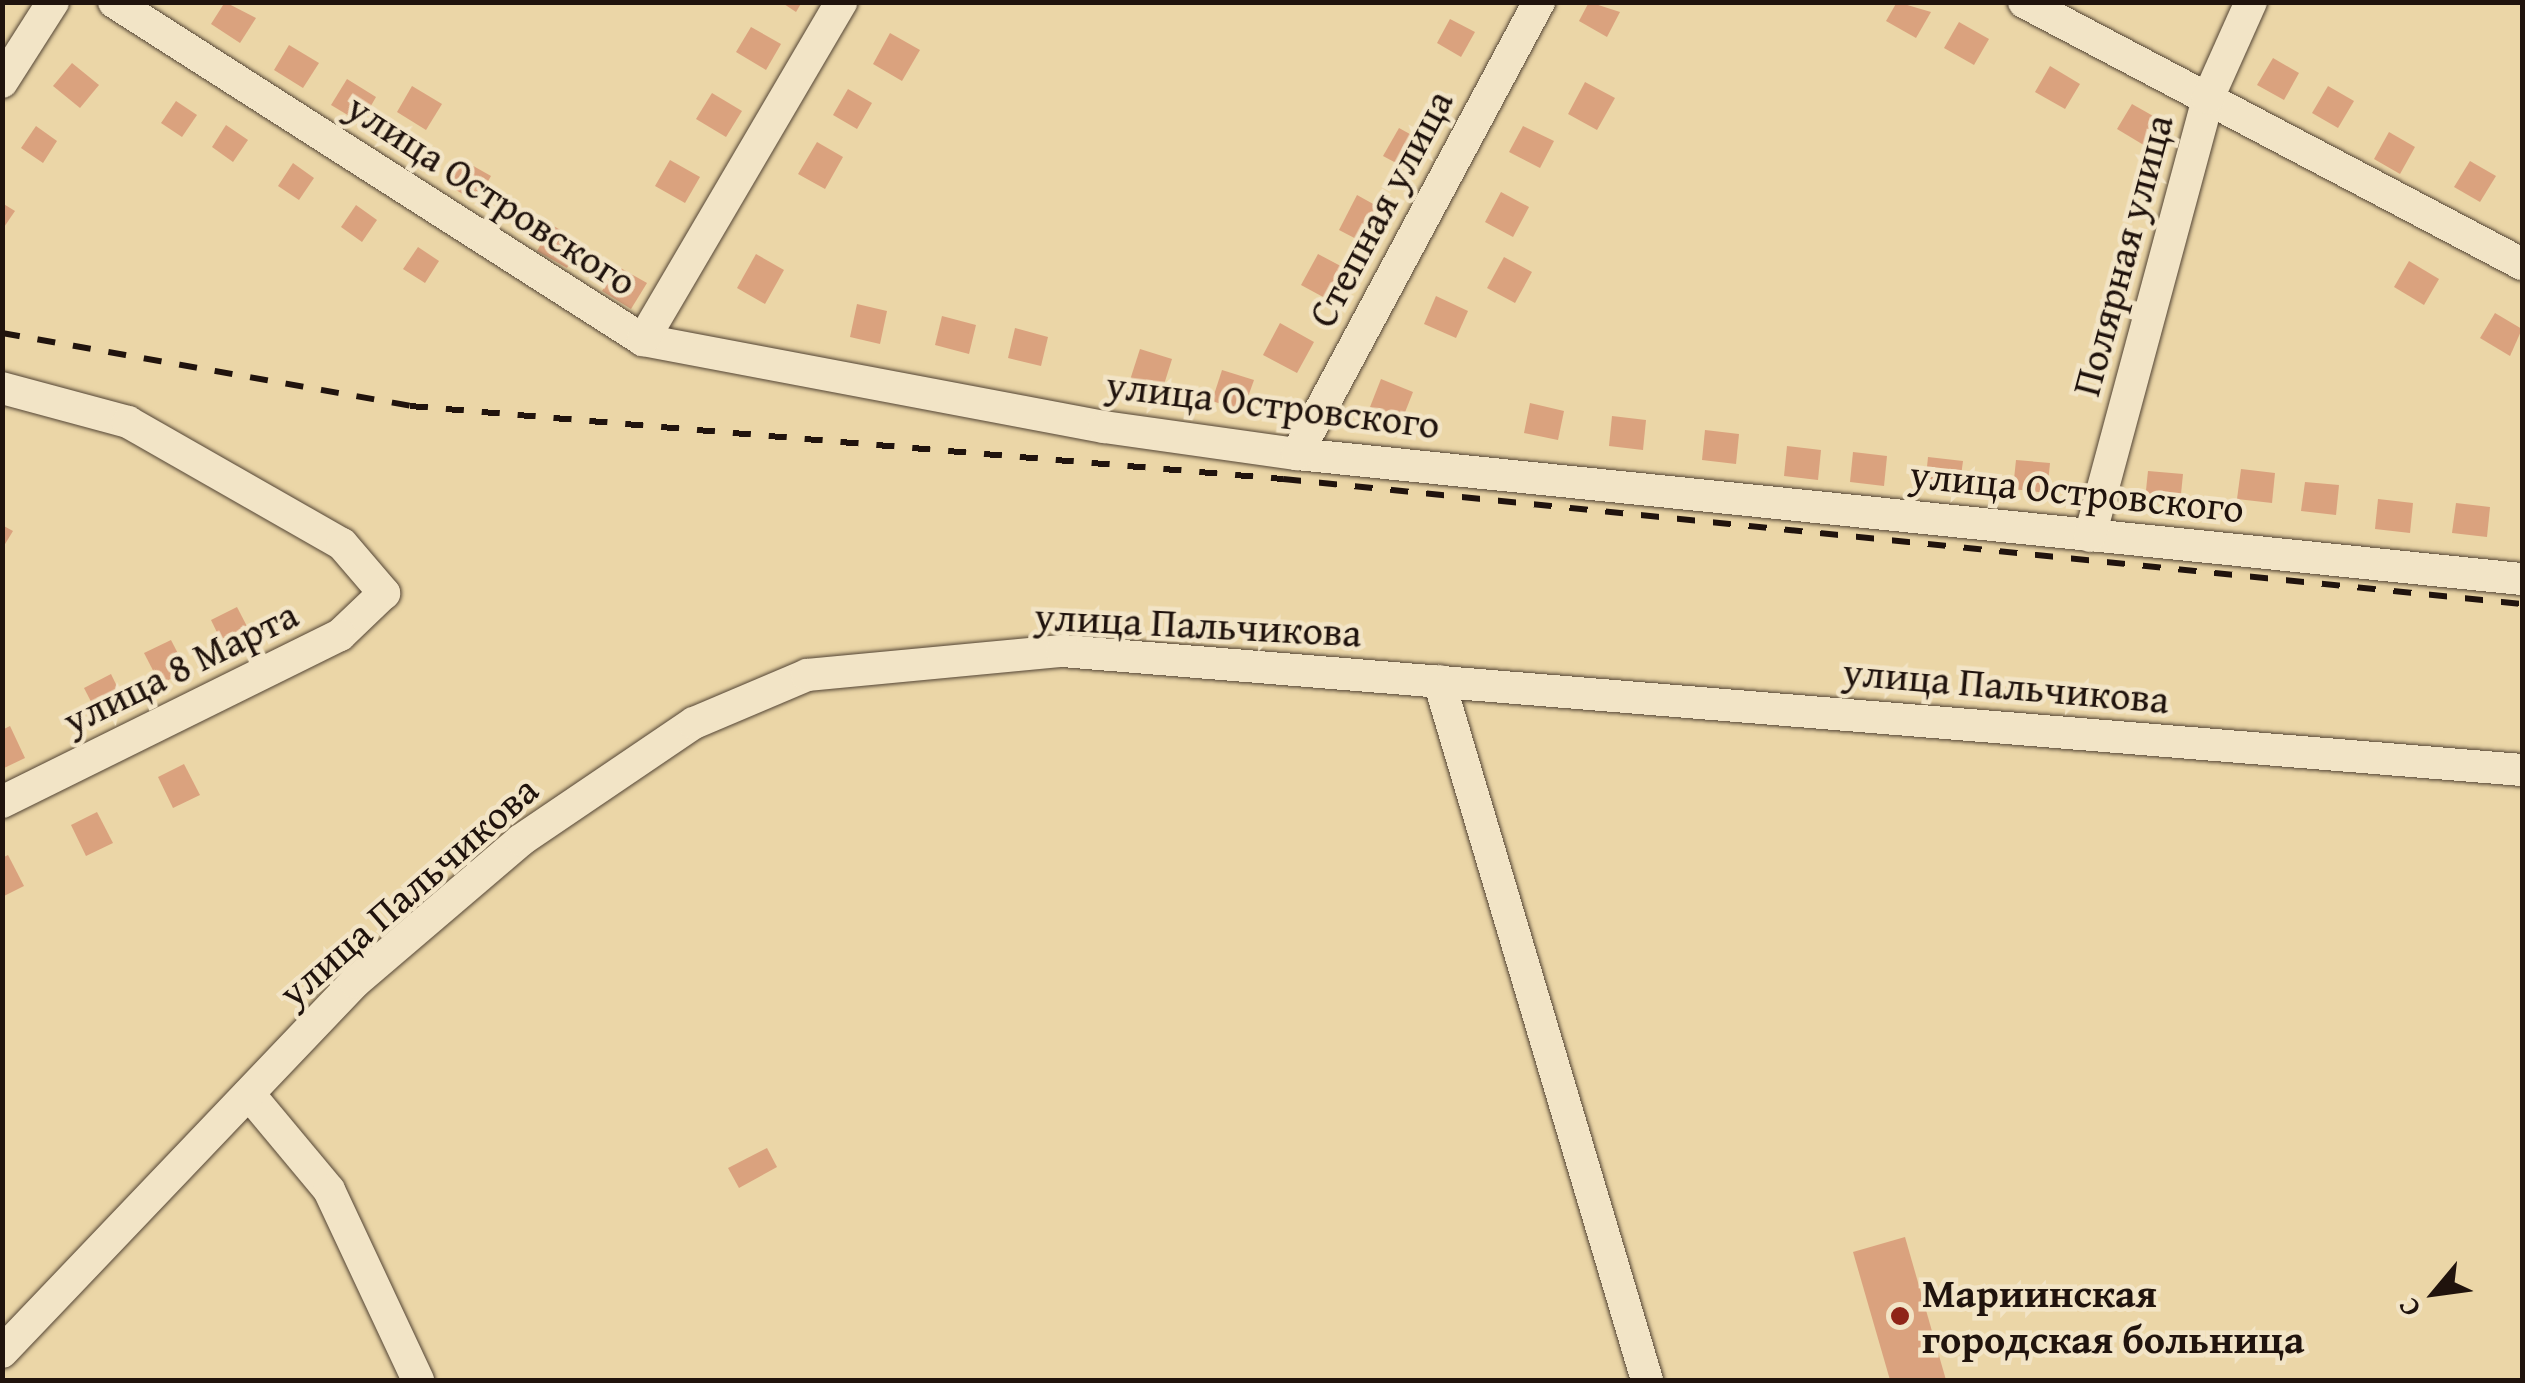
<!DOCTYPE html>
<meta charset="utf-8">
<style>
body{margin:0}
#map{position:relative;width:2525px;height:1383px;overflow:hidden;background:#ebd6a7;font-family:"Gentium Book Plus",serif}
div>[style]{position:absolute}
.building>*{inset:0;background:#daa27e}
.roads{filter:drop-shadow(0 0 2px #534434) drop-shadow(0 0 2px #534434)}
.minor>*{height:32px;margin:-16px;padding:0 16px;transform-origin:16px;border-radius:16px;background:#f2e4c6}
.rail>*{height:6px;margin-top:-3px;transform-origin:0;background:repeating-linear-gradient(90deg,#20130d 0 18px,transparent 0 36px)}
.dots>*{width:28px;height:28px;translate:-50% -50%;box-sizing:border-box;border:5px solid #f2e4c6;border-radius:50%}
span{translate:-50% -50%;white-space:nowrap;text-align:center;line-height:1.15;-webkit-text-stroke:9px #f2e4c6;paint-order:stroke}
.street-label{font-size:40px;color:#20130d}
.poi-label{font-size:40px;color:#20130d;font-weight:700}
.left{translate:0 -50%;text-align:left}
.frame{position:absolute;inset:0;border:5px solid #20130d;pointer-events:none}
.north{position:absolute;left:2385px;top:1243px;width:100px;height:100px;-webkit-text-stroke:8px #f2e4c6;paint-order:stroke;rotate:241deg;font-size:28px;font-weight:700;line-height:40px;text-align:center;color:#20130d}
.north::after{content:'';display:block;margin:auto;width:35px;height:45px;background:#20130d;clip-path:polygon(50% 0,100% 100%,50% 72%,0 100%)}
</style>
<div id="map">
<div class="building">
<i style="clip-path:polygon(225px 2px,256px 18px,240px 43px,211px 24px)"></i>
<i style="clip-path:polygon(781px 2px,802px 2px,796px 12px)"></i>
<i style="clip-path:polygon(1589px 2px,1620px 12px,1607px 37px,1579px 21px)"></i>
<i style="clip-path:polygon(1897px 2px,1931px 12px,1916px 38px,1886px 21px)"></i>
<i style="clip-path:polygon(1450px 19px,1475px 32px,1461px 57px,1437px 43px)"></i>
<i style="clip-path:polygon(1959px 22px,1989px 39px,1974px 65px,1944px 48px)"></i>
<i style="clip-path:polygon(751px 27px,781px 44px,766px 70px,736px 52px)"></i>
<i style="clip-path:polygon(890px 33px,920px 50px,902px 81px,873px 64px)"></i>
<i style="clip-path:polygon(289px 45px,319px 63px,303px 88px,274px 70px)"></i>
<i style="clip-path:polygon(2273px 58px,2299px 73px,2284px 100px,2257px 85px)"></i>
<i style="clip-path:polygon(72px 63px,99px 85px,80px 108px,53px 86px)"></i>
<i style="clip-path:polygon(2050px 66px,2080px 84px,2065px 109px,2035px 92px)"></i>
<i style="clip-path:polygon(347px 79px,376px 97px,361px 123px,331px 105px)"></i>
<i style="clip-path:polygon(1585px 82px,1615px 98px,1597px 130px,1568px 114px)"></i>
<i style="clip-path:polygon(412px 86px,442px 104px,426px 130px,397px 112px)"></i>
<i style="clip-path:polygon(2328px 86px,2354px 101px,2338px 128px,2312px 113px)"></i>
<i style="clip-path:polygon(848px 89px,872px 103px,857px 129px,833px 115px)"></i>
<i style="clip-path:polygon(712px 93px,742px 111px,726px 137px,696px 119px)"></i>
<i style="clip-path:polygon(176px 101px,197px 115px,182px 137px,161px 123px)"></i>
<i style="clip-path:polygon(2132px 104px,2162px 121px,2147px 147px,2117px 129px)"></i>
<i style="clip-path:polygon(226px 125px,248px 140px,233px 162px,212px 147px)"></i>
<i style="clip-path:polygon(36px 126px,57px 141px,43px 163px,21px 148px)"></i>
<i style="clip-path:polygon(1523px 126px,1554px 141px,1540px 168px,1509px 152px)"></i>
<i style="clip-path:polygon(1399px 128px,1428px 144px,1413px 172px,1383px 156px)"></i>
<i style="clip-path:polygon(2389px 132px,2415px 147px,2400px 174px,2374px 159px)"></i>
<i style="clip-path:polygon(817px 142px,843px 157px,825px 189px,798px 174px)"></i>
<i style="clip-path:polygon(461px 159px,491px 176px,476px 202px,446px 184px)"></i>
<i style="clip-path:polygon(670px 160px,700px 177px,685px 203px,655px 186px)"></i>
<i style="clip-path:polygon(2470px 161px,2496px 176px,2480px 202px,2454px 187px)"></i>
<i style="clip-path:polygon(293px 163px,314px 178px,299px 200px,278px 186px)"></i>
<i style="clip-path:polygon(1501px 192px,1529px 207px,1513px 237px,1485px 222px)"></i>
<i style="clip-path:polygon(1357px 195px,1384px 210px,1366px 244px,1339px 230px)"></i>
<i style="clip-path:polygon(2px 203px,15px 211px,2px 230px)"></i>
<i style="clip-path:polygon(356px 205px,377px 220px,362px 242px,341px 227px)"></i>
<i style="clip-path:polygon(552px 225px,582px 243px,567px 268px,537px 251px)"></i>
<i style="clip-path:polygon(418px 247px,439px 261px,425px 283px,403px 269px)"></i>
<i style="clip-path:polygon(756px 254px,784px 270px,765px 304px,737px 288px)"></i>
<i style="clip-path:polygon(1318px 254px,1352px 272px,1336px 304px,1301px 285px)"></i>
<i style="clip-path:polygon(1504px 257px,1532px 272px,1515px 303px,1487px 288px)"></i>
<i style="clip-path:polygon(2409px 261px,2439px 279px,2424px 305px,2394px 287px)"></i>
<i style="clip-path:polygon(617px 266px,647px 283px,631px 309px,602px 291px)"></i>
<i style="clip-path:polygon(1436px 296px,1468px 311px,1456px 338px,1424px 324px)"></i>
<i style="clip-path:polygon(857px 304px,887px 311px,880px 344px,850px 337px)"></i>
<i style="clip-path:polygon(2495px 313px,2522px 329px,2510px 356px,2480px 338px)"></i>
<i style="clip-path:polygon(942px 316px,976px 325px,969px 354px,935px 345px)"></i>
<i style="clip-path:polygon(1280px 323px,1314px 342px,1297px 373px,1263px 355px)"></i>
<i style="clip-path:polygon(1015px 328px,1048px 337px,1041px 366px,1008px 358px)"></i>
<i style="clip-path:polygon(1140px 349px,1172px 359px,1162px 391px,1130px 380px)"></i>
<i style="clip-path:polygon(1222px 370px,1254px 380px,1243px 411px,1212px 401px)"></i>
<i style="clip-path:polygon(1381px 379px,1413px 392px,1402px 420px,1370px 407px)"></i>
<i style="clip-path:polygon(1530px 403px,1564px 411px,1558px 440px,1524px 433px)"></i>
<i style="clip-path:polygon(1612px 416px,1646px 420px,1643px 450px,1609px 446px)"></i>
<i style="clip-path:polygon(1705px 430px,1739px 434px,1736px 464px,1702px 460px)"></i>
<i style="clip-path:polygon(1787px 446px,1821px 450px,1818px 480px,1784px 476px)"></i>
<i style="clip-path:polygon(1853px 452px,1887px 456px,1884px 486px,1850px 482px)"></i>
<i style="clip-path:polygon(1928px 457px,1963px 461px,1959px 491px,1925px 487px)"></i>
<i style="clip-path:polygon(2016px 460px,2050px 463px,2047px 493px,2013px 489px)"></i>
<i style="clip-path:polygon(2241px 469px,2275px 473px,2272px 503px,2237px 499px)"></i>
<i style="clip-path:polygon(2148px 471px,2183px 474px,2180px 504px,2145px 500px)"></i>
<i style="clip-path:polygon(2305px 482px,2339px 485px,2336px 515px,2301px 511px)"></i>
<i style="clip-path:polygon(2378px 499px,2413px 503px,2410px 533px,2375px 529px)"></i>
<i style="clip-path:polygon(2456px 503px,2490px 507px,2487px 537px,2452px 533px)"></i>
<i style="clip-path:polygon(2px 525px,13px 531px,2px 549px)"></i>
<i style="clip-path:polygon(237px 607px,253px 638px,226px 651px,211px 620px)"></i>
<i style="clip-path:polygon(171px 640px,187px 671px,160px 684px,144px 653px)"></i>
<i style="clip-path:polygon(111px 674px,126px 705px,100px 719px,84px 688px)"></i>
<i style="clip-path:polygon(10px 726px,25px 758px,2px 769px,2px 730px)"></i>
<i style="clip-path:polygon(184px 764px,200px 795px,173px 808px,158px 777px)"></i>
<i style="clip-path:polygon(97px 812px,113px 843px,86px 856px,71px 825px)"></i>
<i style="clip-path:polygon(8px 855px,24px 886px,2px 897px,2px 858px)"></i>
<i style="clip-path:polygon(767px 1148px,777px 1167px,739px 1188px,728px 1168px)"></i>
<i style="clip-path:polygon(1905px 1237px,1946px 1380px,1890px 1380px,1853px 1252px)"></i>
</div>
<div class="roads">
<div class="minor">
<i style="left:114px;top:2px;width:628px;rotate:32.58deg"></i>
<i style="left:643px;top:340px;width:469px;rotate:10.7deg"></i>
<i style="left:1104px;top:427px;width:195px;rotate:8deg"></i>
<i style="left:1297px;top:454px;width:1231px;rotate:5.83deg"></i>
<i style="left:2024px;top:2px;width:563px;rotate:27.75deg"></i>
<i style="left:2px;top:82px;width:95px;rotate:-57.5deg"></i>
<i style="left:643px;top:340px;width:392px;rotate:-59.6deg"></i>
<i style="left:2px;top:388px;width:131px;rotate:15.1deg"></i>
<i style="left:128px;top:422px;width:246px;rotate:29.7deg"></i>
<i style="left:342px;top:544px;width:65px;rotate:49.4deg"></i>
<i style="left:384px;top:593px;width:61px;rotate:136.3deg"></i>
<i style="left:340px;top:635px;width:377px;rotate:153.7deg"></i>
<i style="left:1297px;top:454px;width:513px;rotate:-61.84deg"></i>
<i style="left:2090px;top:536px;width:454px;rotate:-74.9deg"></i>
<i style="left:2208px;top:98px;width:105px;rotate:-65.9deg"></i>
<i style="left:1439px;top:681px;width:729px;rotate:73.43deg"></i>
<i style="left:249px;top:1094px;width:125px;rotate:50.2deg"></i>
<i style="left:329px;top:1190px;width:210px;rotate:64.9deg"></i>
<i style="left:2px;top:1352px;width:511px;rotate:-46.35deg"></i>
<i style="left:355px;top:982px;width:218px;rotate:-40.5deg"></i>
<i style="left:521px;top:840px;width:209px;rotate:-34.1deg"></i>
<i style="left:694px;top:723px;width:123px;rotate:-23deg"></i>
<i style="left:807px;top:675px;width:256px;rotate:-5.4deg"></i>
<i style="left:1062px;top:651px;width:1465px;rotate:4.66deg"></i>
</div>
</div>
<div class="rail">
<i style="left:2px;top:333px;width:414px;rotate:10.1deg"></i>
<i style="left:410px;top:406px;width:876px;rotate:4.78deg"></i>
<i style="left:1283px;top:479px;width:1245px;rotate:5.76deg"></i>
</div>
<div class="dots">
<i style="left:1900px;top:1316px;background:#8f2418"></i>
</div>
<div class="street-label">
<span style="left:492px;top:194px;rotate:33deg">улица Островского</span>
<span style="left:1380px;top:208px;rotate:-62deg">Степная улица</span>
<span style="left:2122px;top:255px;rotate:-75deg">Полярная улица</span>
<span style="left:1273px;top:404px;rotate:7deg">улица Островского</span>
<span style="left:2077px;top:491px;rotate:6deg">улица Островского</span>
<span style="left:1198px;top:624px;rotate:3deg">улица Пальчикова</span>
<span style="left:180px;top:667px;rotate:-26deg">улица 8 Марта</span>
<span style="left:2006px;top:685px;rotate:5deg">улица Пальчикова</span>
<span style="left:408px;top:891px;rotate:-41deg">улица Пальчикова</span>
</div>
<div class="poi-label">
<span class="left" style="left:1922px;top:1316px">Мариинская<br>городская больница</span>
</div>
<div class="frame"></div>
<div class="north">С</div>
</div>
